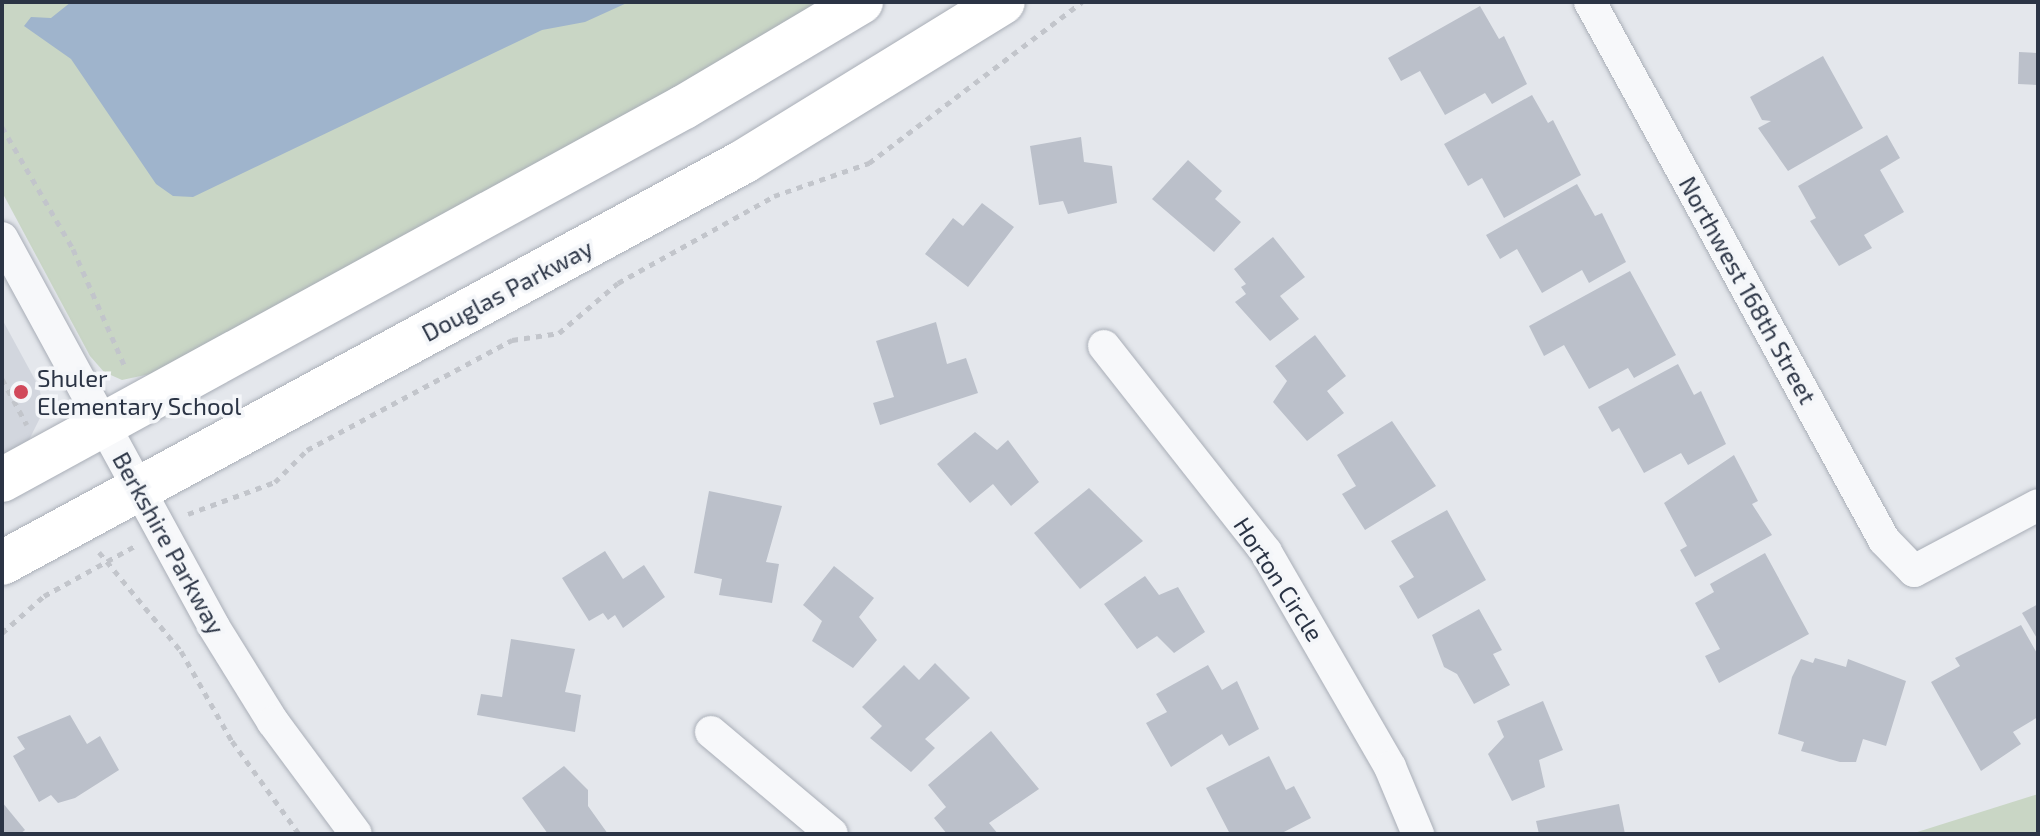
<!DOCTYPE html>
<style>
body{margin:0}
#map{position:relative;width:2040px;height:836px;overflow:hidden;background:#e4e7ec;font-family:"Exo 2",sans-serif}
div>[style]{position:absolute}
.built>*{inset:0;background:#d2d6de}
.green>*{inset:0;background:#c9d6c5}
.water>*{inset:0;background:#9fb4cc}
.building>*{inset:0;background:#bbc0ca}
.path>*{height:5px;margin-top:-2.5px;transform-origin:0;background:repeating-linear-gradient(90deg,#c2c5cb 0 6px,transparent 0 12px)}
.roads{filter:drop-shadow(0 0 2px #a9aeb7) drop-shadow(0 0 2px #a9aeb7)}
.street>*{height:32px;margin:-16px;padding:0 16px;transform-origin:16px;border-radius:16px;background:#f7f8fa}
.secondary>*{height:44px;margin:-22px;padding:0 22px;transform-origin:22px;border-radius:22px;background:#fff}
.dots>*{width:22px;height:22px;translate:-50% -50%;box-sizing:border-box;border:4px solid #f4f6f9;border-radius:50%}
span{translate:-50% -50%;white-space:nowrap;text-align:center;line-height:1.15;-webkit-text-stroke:7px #f4f6f9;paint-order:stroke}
.street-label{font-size:24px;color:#2b3445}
.poi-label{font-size:24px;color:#2b3445}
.left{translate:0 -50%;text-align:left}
.frame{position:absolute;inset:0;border:4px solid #2b3445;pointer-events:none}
</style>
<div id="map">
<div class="built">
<i style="clip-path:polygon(2px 319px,39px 387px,44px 410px,29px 440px,2px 455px)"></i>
</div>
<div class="green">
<i style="clip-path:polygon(2px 2px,817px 2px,712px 68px,155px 373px,122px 380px,104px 372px,90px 356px,2px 192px)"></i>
<i style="clip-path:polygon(2038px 794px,2038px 834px,1911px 834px)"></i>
</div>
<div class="water">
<i style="clip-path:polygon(71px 2px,629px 2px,585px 22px,542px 30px,193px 197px,173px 196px,156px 184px,71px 59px,24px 26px,31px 17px,51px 18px)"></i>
</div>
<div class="building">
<i style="clip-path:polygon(1480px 6px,1499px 39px,1504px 36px,1527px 84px,1492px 104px,1485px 93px,1445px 115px,1420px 71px,1401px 81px,1388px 58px)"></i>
<i style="clip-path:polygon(2019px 52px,2038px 53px,2038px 85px,2018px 84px)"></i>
<i style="clip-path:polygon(1823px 56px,1863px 128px,1788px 171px,1758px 128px,1771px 121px,1762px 120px,1750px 97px)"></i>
<i style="clip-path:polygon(1532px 95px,1548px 123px,1553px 120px,1581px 175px,1504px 218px,1482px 178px,1468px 186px,1444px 144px)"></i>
<i style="clip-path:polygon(1887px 135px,1900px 158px,1880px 170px,1904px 212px,1864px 235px,1872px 248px,1839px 266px,1810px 221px,1816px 218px,1798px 186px)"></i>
<i style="clip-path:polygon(1081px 137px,1084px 162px,1112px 166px,1117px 203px,1068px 214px,1063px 201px,1039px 205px,1030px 146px)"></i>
<i style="clip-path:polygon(1188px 160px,1222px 191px,1215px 199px,1241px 222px,1214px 252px,1152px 199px)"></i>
<i style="clip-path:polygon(1577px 184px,1595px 216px,1602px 213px,1626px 262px,1589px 283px,1582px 270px,1542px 293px,1517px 249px,1500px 259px,1486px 235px)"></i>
<i style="clip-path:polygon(982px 203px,1014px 227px,968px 287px,925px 254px,953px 218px,963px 226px)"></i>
<i style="clip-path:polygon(1273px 237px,1305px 277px,1280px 296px,1299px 319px,1270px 341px,1235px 302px,1246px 294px,1241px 287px,1246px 284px,1234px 269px)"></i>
<i style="clip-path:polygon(1630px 271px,1676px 355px,1634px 378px,1628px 368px,1589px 389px,1564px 345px,1544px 356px,1529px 326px)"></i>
<i style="clip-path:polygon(936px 322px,947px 364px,966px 358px,978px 393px,880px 425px,873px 403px,894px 397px,876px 341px)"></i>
<i style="clip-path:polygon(1315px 335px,1346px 376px,1327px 391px,1344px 413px,1307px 441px,1273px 402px,1287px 381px,1275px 366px)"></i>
<i style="clip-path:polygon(1678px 364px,1694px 395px,1701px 391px,1726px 444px,1688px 465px,1681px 453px,1644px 473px,1619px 428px,1612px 432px,1598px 407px)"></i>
<i style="clip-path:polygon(1392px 421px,1436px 486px,1365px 530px,1342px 494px,1356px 486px,1337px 455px)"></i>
<i style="clip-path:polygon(975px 432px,997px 450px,1008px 440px,1039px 482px,1011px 506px,993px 484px,970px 503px,937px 464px)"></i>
<i style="clip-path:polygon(1734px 455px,1758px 501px,1752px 504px,1772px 535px,1695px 577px,1680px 550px,1687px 546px,1664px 503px)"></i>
<i style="clip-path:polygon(1089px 488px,1143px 541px,1080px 589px,1034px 533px)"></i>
<i style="clip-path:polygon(709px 491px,782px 506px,766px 562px,779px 564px,772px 603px,719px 595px,722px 579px,694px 573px)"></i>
<i style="clip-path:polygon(1447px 510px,1486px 580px,1418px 619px,1399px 586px,1414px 577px,1391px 541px)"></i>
<i style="clip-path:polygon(605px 551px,623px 579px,644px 565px,665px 597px,623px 628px,615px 615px,608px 620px,603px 613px,589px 621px,562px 578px)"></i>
<i style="clip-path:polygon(1765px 553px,1809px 634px,1719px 683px,1705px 656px,1720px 649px,1695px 603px,1714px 592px,1710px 584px)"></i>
<i style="clip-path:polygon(834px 566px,874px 598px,859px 617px,877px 640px,853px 668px,812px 641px,822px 621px,803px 605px)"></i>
<i style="clip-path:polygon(1145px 576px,1159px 595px,1178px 587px,1205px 632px,1174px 653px,1157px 636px,1137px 649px,1104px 604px)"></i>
<i style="clip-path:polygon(2038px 604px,2038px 640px,2022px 613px)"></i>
<i style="clip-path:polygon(1479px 609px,1502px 650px,1493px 654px,1510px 685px,1474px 704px,1457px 674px,1444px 667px,1432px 635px)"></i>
<i style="clip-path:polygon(2021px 625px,2038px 655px,2038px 717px,2013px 732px,2021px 744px,1981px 771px,1931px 682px,1960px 666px,1955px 658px)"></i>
<i style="clip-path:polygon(511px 639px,575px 649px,565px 692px,581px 695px,575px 732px,477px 715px,481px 694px,502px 697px)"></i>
<i style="clip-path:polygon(1815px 658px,1846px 667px,1848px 659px,1906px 681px,1886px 746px,1863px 739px,1856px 762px,1840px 762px,1801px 751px,1804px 742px,1778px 734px,1792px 677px,1801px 659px,1813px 663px)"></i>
<i style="clip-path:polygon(935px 663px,970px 698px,925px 739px,935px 748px,911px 772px,870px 738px,882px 726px,862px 707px,904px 665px,919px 680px)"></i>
<i style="clip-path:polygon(1208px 665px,1222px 690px,1237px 681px,1259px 729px,1229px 746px,1222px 734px,1171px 767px,1146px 723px,1167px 712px,1156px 694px)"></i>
<i style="clip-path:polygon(1543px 701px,1563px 750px,1539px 760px,1545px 787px,1512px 801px,1488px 754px,1504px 737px,1497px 721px)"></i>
<i style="clip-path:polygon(70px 715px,87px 744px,100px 736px,119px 770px,75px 798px,58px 803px,51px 795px,39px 802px,13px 756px,25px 749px,17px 737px)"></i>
<i style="clip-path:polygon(991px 731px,1039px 789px,989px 823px,998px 834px,947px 834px,934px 818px,946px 807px,928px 785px)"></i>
<i style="clip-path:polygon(1269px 756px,1286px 790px,1294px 786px,1311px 818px,1280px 834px,1230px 834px,1206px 788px)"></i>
<i style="clip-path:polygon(564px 766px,588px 790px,588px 806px,608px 834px,548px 834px,522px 798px)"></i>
<i style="clip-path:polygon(2px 802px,25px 830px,20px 834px,2px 834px)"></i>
<i style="clip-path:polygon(1619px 804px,1625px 834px,1539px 834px,1536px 821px)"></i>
</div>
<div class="path">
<i style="left:2px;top:127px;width:141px;rotate:59.8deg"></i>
<i style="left:73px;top:249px;width:131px;rotate:66.2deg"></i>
<i style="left:2px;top:379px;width:52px;rotate:61.5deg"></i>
<i style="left:188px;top:514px;width:93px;rotate:-20.2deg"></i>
<i style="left:275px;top:482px;width:45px;rotate:-45deg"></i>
<i style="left:307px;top:450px;width:233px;rotate:-28.2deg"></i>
<i style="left:512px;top:340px;width:48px;rotate:-8.5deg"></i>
<i style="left:559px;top:333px;width:77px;rotate:-40.3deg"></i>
<i style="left:618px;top:283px;width:179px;rotate:-29.1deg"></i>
<i style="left:774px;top:196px;width:101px;rotate:-19.2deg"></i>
<i style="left:869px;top:163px;width:267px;rotate:-37.1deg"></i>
<i style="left:99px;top:552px;width:129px;rotate:50.4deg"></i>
<i style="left:181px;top:651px;width:103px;rotate:60.5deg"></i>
<i style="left:232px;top:741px;width:115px;rotate:54.2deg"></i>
<i style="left:2px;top:633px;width:56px;rotate:-41.4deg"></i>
<i style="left:44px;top:596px;width:104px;rotate:-28.8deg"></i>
</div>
<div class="roads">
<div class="street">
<i style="left:1590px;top:2px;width:613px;rotate:61.34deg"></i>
<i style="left:1884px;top:540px;width:43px;rotate:45.9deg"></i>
<i style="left:1914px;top:571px;width:140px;rotate:-28deg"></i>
<i style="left:2px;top:238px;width:443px;rotate:61.4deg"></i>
<i style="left:214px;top:627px;width:112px;rotate:58.2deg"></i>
<i style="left:273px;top:722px;width:139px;rotate:53.5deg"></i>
<i style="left:1104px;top:346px;width:262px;rotate:51.8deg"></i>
<i style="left:1266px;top:552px;width:248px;rotate:60deg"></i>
<i style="left:1390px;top:767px;width:73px;rotate:67.3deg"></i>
<i style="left:711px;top:732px;width:158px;rotate:40.1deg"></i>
</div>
<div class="secondary">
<i style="left:2px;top:480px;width:777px;rotate:-28.68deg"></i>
<i style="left:684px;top:107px;width:206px;rotate:-30.7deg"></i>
<i style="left:2px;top:563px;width:843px;rotate:-28.42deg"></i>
<i style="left:743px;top:162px;width:305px;rotate:-31.6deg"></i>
</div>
</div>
<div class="dots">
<i style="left:21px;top:392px;background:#d1495b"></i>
</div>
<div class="street-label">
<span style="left:507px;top:290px;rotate:-28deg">Douglas Parkway</span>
<span style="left:1748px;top:290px;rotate:61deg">Northwest 168th Street</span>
<span style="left:169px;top:543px;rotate:61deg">Berkshire Parkway</span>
<span style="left:1279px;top:579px;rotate:57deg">Horton Circle</span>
</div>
<div class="poi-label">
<span class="left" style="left:37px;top:392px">Shuler<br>Elementary School</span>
</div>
<div class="frame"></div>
</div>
